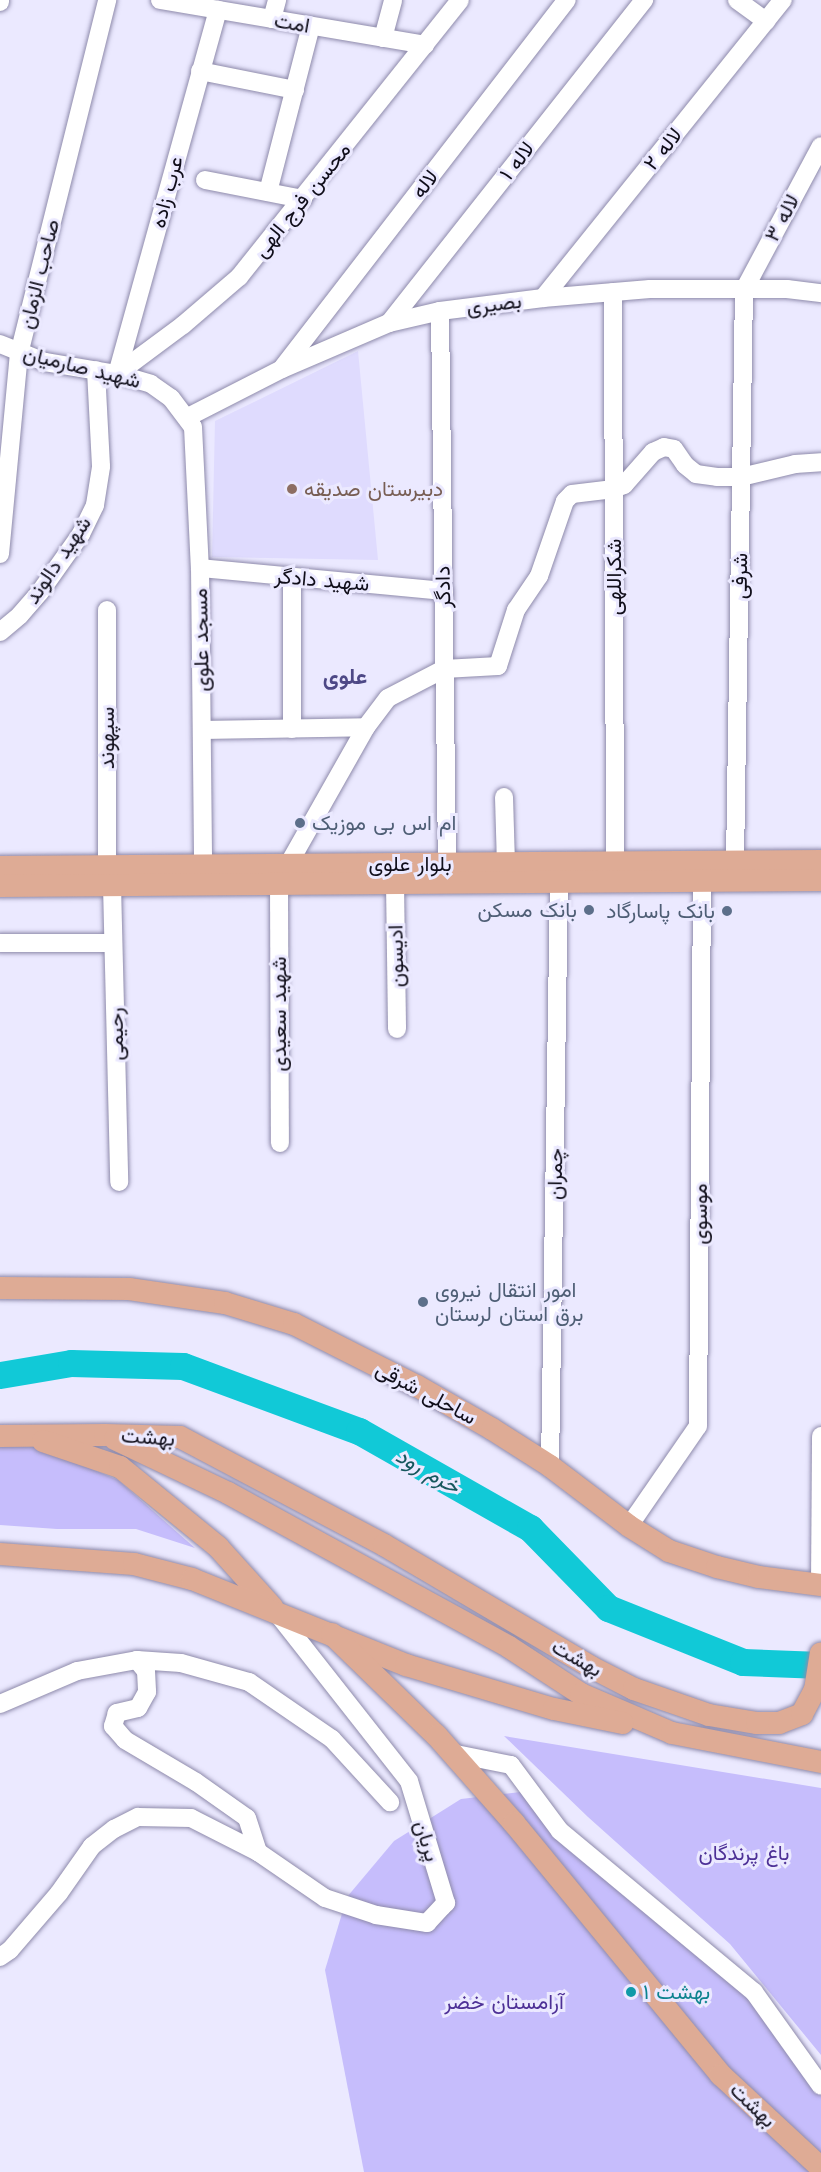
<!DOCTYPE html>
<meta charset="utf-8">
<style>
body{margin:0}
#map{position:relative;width:821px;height:2172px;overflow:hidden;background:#ebe9ff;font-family:"Work Sans",Vazirmatn,sans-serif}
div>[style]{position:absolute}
.built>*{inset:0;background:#dfdbfe}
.green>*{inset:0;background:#c6bdfc}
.river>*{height:27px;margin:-13.5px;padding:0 13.5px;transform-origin:13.5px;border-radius:13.5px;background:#11c9d7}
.roads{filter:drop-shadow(0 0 2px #8e8aab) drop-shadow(0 0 2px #8e8aab)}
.minor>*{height:18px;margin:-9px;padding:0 9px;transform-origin:9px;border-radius:9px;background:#fff}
.major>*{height:22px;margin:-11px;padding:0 11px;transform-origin:11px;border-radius:11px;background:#deab95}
.dots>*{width:16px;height:16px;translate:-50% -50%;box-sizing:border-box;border:3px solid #ebe9ff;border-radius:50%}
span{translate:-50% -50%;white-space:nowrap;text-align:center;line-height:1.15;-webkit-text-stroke:6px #ebe9ff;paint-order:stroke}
.street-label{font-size:21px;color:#100e1a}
.education-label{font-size:21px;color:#785e54}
.left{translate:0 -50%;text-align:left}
.service-label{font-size:21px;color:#4e5e75}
.right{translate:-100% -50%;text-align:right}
.park-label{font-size:21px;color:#4d3096}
.culture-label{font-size:21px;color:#0d838f}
.neighbourhood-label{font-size:22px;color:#4d4886;font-weight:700}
.water-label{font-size:22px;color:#16575d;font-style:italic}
</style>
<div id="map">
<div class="built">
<i style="clip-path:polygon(358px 351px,378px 560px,212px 557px,215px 421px)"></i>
</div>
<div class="green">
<i style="clip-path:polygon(0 1444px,36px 1446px,118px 1480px,195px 1548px,136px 1529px,57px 1529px,0 1525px)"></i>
<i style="clip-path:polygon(504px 1736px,821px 1788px,821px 2055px,730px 1944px,588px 1817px)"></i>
<i style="clip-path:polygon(528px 1791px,766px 2013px,821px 2096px,821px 2172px,364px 2172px,325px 1970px,347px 1897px,394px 1841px,461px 1799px)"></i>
</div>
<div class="river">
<i style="left:0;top:1375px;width:72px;rotate:-9.6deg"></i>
<i style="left:71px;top:1363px;width:112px;rotate:1.5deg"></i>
<i style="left:183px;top:1366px;width:188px;rotate:20.3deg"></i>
<i style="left:359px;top:1431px;width:197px;rotate:29.6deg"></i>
<i style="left:530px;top:1528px;width:112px;rotate:45.7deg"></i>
<i style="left:608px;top:1608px;width:145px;rotate:21.8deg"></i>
<i style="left:743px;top:1662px;width:78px;rotate:2.2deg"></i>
</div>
<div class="roads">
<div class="minor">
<i style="left:160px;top:0;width:269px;rotate:9.6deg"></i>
<i style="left:737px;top:0;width:36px;rotate:36deg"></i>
<i style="left:0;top:2px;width:2px;rotate:-90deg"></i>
<i style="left:272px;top:19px;width:20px;rotate:-75deg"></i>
<i style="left:383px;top:38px;width:39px;rotate:-75deg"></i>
<i style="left:200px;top:71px;width:97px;rotate:11.3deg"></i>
<i style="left:205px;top:180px;width:100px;rotate:11deg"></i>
<i style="left:268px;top:192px;width:171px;rotate:-75.5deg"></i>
<i style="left:613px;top:292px;width:571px;rotate:89.8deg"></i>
<i style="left:543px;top:298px;width:383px;rotate:-51.2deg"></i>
<i style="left:440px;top:311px;width:553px;rotate:89.27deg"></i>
<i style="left:389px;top:323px;width:412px;rotate:-51.7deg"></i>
<i style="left:0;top:344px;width:48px;rotate:21.8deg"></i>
<i style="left:45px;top:362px;width:73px;rotate:9.5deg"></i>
<i style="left:117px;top:374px;width:35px;rotate:16deg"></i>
<i style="left:151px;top:384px;width:24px;rotate:35deg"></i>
<i style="left:171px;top:398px;width:36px;rotate:53deg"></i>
<i style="left:193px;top:427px;width:141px;rotate:87.2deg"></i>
<i style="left:200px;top:568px;width:297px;rotate:89.4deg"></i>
<i style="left:283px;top:367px;width:464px;rotate:-52.3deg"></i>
<i style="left:117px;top:374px;width:82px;rotate:-36.6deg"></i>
<i style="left:183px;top:325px;width:74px;rotate:-40.6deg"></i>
<i style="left:239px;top:277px;width:354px;rotate:-51.4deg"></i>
<i style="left:117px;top:374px;width:378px;rotate:-74.5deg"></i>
<i style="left:188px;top:417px;width:106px;rotate:-27.1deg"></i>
<i style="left:282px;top:369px;width:116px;rotate:-23.3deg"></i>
<i style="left:389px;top:323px;width:52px;rotate:-13.2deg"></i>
<i style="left:440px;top:311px;width:104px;rotate:-7.2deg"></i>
<i style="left:543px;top:298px;width:107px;rotate:-4.8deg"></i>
<i style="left:650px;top:289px;width:137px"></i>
<i style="left:787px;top:289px;width:34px;rotate:7deg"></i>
<i style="left:0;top:554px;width:201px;rotate:-84.6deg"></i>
<i style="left:19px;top:354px;width:365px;rotate:-76deg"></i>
<i style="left:200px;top:568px;width:244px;rotate:5.4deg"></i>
<i style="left:0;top:632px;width:26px;rotate:-40deg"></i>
<i style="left:20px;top:615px;width:30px;rotate:-49deg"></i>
<i style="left:40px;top:592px;width:71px;rotate:-54.7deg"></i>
<i style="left:81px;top:534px;width:32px;rotate:-64deg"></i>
<i style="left:95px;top:505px;width:39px;rotate:-81deg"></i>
<i style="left:101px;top:466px;width:96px;rotate:-93deg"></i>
<i style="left:292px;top:729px;width:152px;rotate:-90deg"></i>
<i style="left:202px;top:730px;width:164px;rotate:-1deg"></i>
<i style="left:504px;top:797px;width:66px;rotate:88.3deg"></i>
<i style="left:735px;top:862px;width:572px;rotate:-89.1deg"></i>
<i style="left:744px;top:290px;width:163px;rotate:-61.9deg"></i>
<i style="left:288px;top:865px;width:159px;rotate:-60.5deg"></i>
<i style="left:366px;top:727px;width:36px;rotate:-53deg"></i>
<i style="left:388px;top:698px;width:63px;rotate:-27.4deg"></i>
<i style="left:444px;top:669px;width:54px;rotate:-3.2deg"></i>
<i style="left:498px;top:666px;width:59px;rotate:-72.2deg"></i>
<i style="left:516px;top:610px;width:41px;rotate:-55.9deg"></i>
<i style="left:539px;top:576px;width:79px;rotate:-70.9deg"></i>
<i style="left:565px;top:501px;width:10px;rotate:-45deg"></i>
<i style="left:572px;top:494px;width:42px;rotate:-6.8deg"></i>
<i style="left:614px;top:489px;width:11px;rotate:-22deg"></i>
<i style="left:624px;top:485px;width:44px;rotate:-48.7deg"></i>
<i style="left:653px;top:452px;width:12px;rotate:-24deg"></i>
<i style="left:664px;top:447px;width:10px;rotate:11deg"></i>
<i style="left:674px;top:449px;width:19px;rotate:55deg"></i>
<i style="left:685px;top:465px;width:14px;rotate:39deg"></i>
<i style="left:696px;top:474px;width:21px;rotate:8deg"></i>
<i style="left:717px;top:477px;width:24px"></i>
<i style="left:741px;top:477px;width:56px;rotate:-13.5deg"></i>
<i style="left:795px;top:464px;width:26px;rotate:-4deg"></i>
<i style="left:107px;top:866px;width:256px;rotate:-90deg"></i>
<i style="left:395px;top:883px;width:146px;rotate:89.2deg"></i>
<i style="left:279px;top:884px;width:259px;rotate:89.8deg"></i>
<i style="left:112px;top:885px;width:297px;rotate:88.6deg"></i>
<i style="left:0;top:943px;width:113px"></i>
<i style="left:550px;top:1466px;width:584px;rotate:-89.12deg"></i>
<i style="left:629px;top:1526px;width:121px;rotate:-55.4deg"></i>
<i style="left:698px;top:1426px;width:545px;rotate:-89.58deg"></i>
<i style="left:820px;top:1585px;width:149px;rotate:-89.6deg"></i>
<i style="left:137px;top:1660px;width:14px;rotate:51deg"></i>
<i style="left:146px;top:1671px;width:21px;rotate:87deg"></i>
<i style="left:147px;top:1692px;width:18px;rotate:119deg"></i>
<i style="left:138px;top:1708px;width:22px;rotate:167deg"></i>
<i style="left:117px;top:1713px;width:14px;rotate:107deg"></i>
<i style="left:113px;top:1726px;width:18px;rotate:49deg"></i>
<i style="left:125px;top:1740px;width:82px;rotate:30.6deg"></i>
<i style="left:196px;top:1782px;width:62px;rotate:35.2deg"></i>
<i style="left:247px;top:1818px;width:36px;rotate:72deg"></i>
<i style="left:0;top:1704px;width:84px;rotate:-23.2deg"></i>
<i style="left:77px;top:1671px;width:61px;rotate:-10.4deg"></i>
<i style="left:137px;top:1660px;width:44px;rotate:3.9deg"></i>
<i style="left:181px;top:1663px;width:71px;rotate:15.6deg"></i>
<i style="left:249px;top:1682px;width:101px;rotate:34.5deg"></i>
<i style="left:332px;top:1739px;width:86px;rotate:47.4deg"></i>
<i style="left:451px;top:1753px;width:61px;rotate:11.3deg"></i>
<i style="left:511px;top:1765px;width:82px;rotate:53.4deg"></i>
<i style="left:560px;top:1831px;width:252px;rotate:39.7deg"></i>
<i style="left:754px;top:1992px;width:115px;rotate:54.5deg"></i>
<i style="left:0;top:1957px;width:12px;rotate:-35deg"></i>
<i style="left:10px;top:1950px;width:75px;rotate:-49.3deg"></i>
<i style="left:59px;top:1893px;width:57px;rotate:-54.9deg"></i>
<i style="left:92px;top:1846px;width:28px;rotate:-38deg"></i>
<i style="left:114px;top:1829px;width:27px;rotate:-27deg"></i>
<i style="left:138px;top:1817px;width:53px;rotate:1.1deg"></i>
<i style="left:191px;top:1818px;width:75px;rotate:26.9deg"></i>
<i style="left:258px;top:1852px;width:81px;rotate:34.5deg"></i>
<i style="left:325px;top:1898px;width:54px;rotate:18.4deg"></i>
<i style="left:376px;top:1915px;width:52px;rotate:8.9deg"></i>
<i style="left:427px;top:1923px;width:22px;rotate:-47deg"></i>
<i style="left:442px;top:1907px;width:6px;rotate:-45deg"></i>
<i style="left:446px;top:1903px;width:127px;rotate:-106.9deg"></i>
<i style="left:409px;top:1781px;width:215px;rotate:-128.2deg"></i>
</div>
<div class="major">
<i style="left:0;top:867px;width:821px;rotate:-0.42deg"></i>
<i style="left:0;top:886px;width:821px;rotate:-0.42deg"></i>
<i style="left:0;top:1288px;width:129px;rotate:0.4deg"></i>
<i style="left:129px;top:1289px;width:97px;rotate:8.3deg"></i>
<i style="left:225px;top:1303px;width:72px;rotate:16.9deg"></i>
<i style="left:294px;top:1324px;width:138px;rotate:26.8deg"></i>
<i style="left:417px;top:1386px;width:86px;rotate:29.8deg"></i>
<i style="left:492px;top:1429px;width:69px;rotate:32.5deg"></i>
<i style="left:550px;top:1466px;width:99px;rotate:37.2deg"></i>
<i style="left:629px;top:1526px;width:47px;rotate:32deg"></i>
<i style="left:669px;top:1551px;width:51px;rotate:18.4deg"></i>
<i style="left:717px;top:1567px;width:43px;rotate:13.4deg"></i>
<i style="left:759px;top:1577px;width:63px;rotate:7.4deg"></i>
<i style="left:0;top:1436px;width:105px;rotate:-0.5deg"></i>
<i style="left:105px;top:1435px;width:75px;rotate:1.5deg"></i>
<i style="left:180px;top:1437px;width:231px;rotate:27.9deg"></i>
<i style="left:384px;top:1545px;width:240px;rotate:30.5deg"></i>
<i style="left:591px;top:1667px;width:48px;rotate:27.1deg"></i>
<i style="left:634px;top:1689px;width:79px;rotate:19.1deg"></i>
<i style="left:709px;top:1715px;width:49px;rotate:9.5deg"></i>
<i style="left:757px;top:1723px;width:22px"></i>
<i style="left:779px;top:1723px;width:25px;rotate:-21deg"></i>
<i style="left:802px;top:1714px;width:27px;rotate:-62deg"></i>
<i style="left:815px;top:1690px;width:37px;rotate:-81deg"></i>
<i style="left:115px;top:1439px;width:125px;rotate:25.5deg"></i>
<i style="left:228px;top:1493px;width:320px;rotate:28.7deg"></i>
<i style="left:509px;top:1647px;width:86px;rotate:33.1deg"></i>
<i style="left:581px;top:1694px;width:99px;rotate:23.2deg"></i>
<i style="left:672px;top:1733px;width:152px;rotate:11deg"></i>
<i style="left:43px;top:1441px;width:81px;rotate:18.7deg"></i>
<i style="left:120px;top:1467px;width:127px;rotate:39.2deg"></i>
<i style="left:218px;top:1547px;width:81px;rotate:48deg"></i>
<i style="left:0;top:1554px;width:134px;rotate:4.3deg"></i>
<i style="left:134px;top:1564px;width:60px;rotate:14.5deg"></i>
<i style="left:192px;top:1579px;width:231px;rotate:21.9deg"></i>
<i style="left:406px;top:1665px;width:154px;rotate:16.6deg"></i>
<i style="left:554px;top:1709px;width:70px;rotate:11.5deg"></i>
<i style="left:332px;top:1634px;width:146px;rotate:44.2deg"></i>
<i style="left:437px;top:1736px;width:116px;rotate:48.5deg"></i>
<i style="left:514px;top:1823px;width:326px;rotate:50.6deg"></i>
<i style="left:721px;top:2075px;width:137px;rotate:42.9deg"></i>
</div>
</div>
<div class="dots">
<i style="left:292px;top:489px;background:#8d6e63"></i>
<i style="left:300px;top:823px;background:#5c6f8a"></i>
<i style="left:589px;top:910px;background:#5c6f8a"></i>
<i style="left:727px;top:911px;background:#5c6f8a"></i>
<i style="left:423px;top:1302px;background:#5c6f8a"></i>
<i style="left:631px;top:1992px;background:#0f9aa8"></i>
</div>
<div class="street-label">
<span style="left:292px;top:23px;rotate:10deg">امت</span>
<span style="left:663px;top:149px;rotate:-51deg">لاله ۲</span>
<span style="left:517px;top:161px;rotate:-52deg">لاله ۱</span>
<span style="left:425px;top:184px;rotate:-52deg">لاله</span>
<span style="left:167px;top:192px;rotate:-75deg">عرب زاده</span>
<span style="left:302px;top:200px;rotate:-51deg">محسن فرج الهی</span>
<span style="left:782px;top:218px;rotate:-62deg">لاله ۳</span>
<span style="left:39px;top:274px;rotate:-76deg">صاحب الزمان</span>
<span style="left:494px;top:304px;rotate:-7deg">بصیری</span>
<span style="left:82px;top:367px;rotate:14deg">شهید صارمیان</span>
<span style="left:58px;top:560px;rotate:-56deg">شهید دالوند</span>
<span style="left:740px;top:576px;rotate:-89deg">شرفی</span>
<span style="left:614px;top:577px;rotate:-90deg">شکراللهی</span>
<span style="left:322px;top:580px;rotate:5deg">شهید دادگر</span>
<span style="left:443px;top:587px;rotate:-91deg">دادگر</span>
<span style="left:201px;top:640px;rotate:-91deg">مسجد علوی</span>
<span style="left:107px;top:738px;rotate:-90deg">سپهوند</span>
<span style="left:410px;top:864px">بلوار علوی</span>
<span style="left:396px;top:956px;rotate:-91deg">ادیسون</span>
<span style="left:279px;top:1014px;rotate:-90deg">شهید سعیدی</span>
<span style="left:116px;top:1034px;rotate:-91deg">رحیمی</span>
<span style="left:555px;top:1174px;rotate:-89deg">چمران</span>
<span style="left:700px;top:1214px;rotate:-90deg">موسوی</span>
<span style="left:426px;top:1393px;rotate:28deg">ساحلی شرقی</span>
<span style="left:148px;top:1437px;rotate:4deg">بهشت</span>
<span style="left:577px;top:1658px;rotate:30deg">بهشت</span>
<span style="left:427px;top:1841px;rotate:73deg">پریان</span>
<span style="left:753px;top:2105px;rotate:44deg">بهشت</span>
</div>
<div class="education-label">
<span class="left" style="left:304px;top:489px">دبیرستان صدیقه</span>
</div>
<div class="service-label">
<span class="left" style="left:312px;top:823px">ام اس بی موزیک</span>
<span class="right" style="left:577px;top:910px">بانک مسکن</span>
<span class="right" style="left:715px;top:911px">بانک پاسارگاد</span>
<span class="left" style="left:435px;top:1302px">امور انتقال نیروی<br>برق استان لرستان</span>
</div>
<div class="park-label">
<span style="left:744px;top:1853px">باغ پرندگان</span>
<span style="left:504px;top:2002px">آرامستان خضر</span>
</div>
<div class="culture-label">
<span class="left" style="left:643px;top:1992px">بهشت ۱</span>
</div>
<div class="neighbourhood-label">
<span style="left:345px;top:677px">علوی</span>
</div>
<div class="water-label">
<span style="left:428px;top:1471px;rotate:30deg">خرم رود</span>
</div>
</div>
